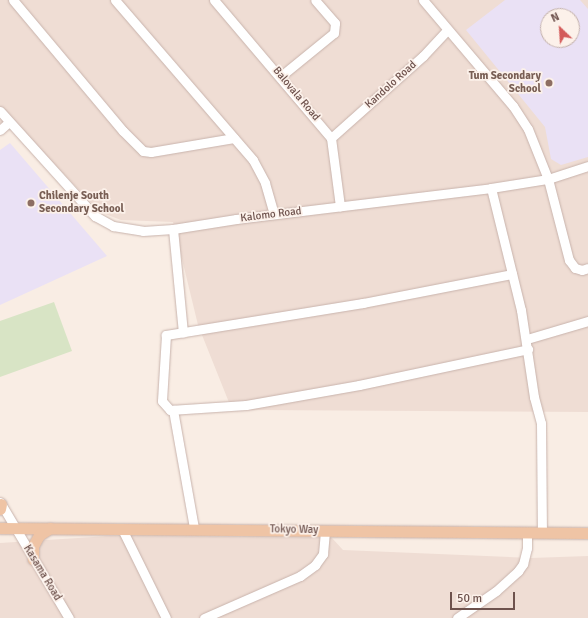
<!DOCTYPE html>
<style>
body{margin:0}
#map{position:relative;width:588px;height:618px;overflow:hidden;background:#f9ede4;font-family:Signika,sans-serif}
div>[style]{position:absolute}
.residential>*{inset:0;background:#efddd4}
.education>*{inset:0;background:#eae1f5}
.green>*{inset:0;background:#d8e4c5}
.roads{filter:drop-shadow(0 0 1px #c8b3ac) drop-shadow(0 0 1px #c8b3ac)}
.minor>*{height:9px;margin:-4.5px;padding:0 4.5px;transform-origin:4.5px;border-radius:4.5px;background:#fff}
.major>*{height:11px;margin:-5.5px;padding:0 5.5px;transform-origin:5.5px;border-radius:5.5px;background:#efc4a5}
.dots>*{width:11px;height:11px;translate:-50% -50%;box-sizing:border-box;border:2px solid #fcf1ea;border-radius:50%}
span{translate:-50% -50%;white-space:nowrap;text-align:center;line-height:1.15;-webkit-text-stroke:3.5px #fcf1ea;paint-order:stroke}
.education-label{font-size:11px;color:#785e54;font-weight:700}
.right{translate:-100% -50%;text-align:right}
.left{translate:0 -50%;text-align:left}
.street-label{font-size:11px;color:#6e524d}
.north{position:absolute;left:540px;top:8px;width:40px;height:40px;box-sizing:border-box;background:#fcf1ea;border:1px solid #c3b1ab;border-radius:50%;rotate:335deg;font-size:11px;font-weight:700;line-height:16px;text-align:center;color:#6e524d}
.north::after{content:'';display:block;margin:auto;width:14px;height:18px;background:#d35a59;clip-path:polygon(50% 0,100% 100%,50% 72%,0 100%)}
.scale{position:absolute;left:450px;top:592px;width:65px;height:18px;box-sizing:border-box;border:2px solid #6e524d;border-top:0;padding-left:5px;font-size:12px;line-height:14px;white-space:nowrap;color:#6e524d;-webkit-text-stroke:3px #fcf1ea;paint-order:stroke}
</style>
<div id="map">
<div class="residential">
<i style="clip-path:polygon(evenodd,0 0,588px 0,588px 412px,232px 410px,198px 325px,173px 222px,121px 220px,100px 212px,9px 116px,0 124px,0 0,548px 16px,572px 16px,572px 40px,548px 40px,548px 16px)"></i>
<i style="clip-path:polygon(109px 536px,332px 538px,343px 550px,531px 558px,588px 556px,588px 618px,0 618px,0 543px)"></i>
</div>
<div class="education">
<i style="clip-path:polygon(evenodd,505px 0,580px 0,588px 9px,588px 157px,561px 165px,551px 159px,545px 127px,466px 30px,505px 0,548px 16px,572px 16px,572px 40px,548px 40px,548px 16px)"></i>
<i style="clip-path:polygon(10px 143px,107px 256px,0 305px,0 150px)"></i>
</div>
<div class="green">
<i style="clip-path:polygon(54px 302px,72px 351px,0 377px,0 321px)"></i>
</div>
<div class="roads">
<div class="minor">
<i style="left:13px;top:0;width:171px;rotate:50deg"></i>
<i style="left:123px;top:131px;width:28px;rotate:45deg"></i>
<i style="left:143px;top:151px;width:8px;rotate:7deg"></i>
<i style="left:151px;top:152px;width:84px;rotate:-9.6deg"></i>
<i style="left:115px;top:0;width:211px;rotate:49.2deg"></i>
<i style="left:253px;top:160px;width:26px;rotate:62deg"></i>
<i style="left:265px;top:183px;width:32px;rotate:74deg"></i>
<i style="left:214px;top:0;width:181px;rotate:49.7deg"></i>
<i style="left:331px;top:138px;width:69px;rotate:82.5deg"></i>
<i style="left:423px;top:0;width:139px;rotate:49.7deg"></i>
<i style="left:513px;top:106px;width:27px;rotate:57deg"></i>
<i style="left:528px;top:129px;width:54px;rotate:68.2deg"></i>
<i style="left:548px;top:179px;width:84px;rotate:75.5deg"></i>
<i style="left:569px;top:260px;width:10px;rotate:53deg"></i>
<i style="left:575px;top:268px;width:7px;rotate:16deg"></i>
<i style="left:582px;top:270px;width:6px;rotate:-18deg"></i>
<i style="left:281px;top:76px;width:68px;rotate:-39.1deg"></i>
<i style="left:334px;top:33px;width:10px;rotate:-84deg"></i>
<i style="left:335px;top:23px;width:30px;rotate:-131deg"></i>
<i style="left:0;top:111px;width:142px;rotate:47.9deg"></i>
<i style="left:95px;top:216px;width:21px;rotate:29deg"></i>
<i style="left:113px;top:226px;width:30px;rotate:9deg"></i>
<i style="left:143px;top:231px;width:30px;rotate:-4deg"></i>
<i style="left:173px;top:229px;width:64px;rotate:-9deg"></i>
<i style="left:236px;top:219px;width:257px;rotate:-6.9deg"></i>
<i style="left:491px;top:188px;width:58px;rotate:-9deg"></i>
<i style="left:548px;top:179px;width:42px;rotate:-18deg"></i>
<i style="left:0;top:130px;width:12px;rotate:-42deg"></i>
<i style="left:331px;top:138px;width:123px;rotate:-41.7deg"></i>
<i style="left:423px;top:56px;width:35px;rotate:-47deg"></i>
<i style="left:491px;top:188px;width:126px;rotate:76.2deg"></i>
<i style="left:521px;top:310px;width:88px;rotate:81.5deg"></i>
<i style="left:534px;top:397px;width:27px;rotate:75deg"></i>
<i style="left:541px;top:423px;width:109px;rotate:89.5deg"></i>
<i style="left:173px;top:229px;width:104px;rotate:84.5deg"></i>
<i style="left:512px;top:274px;width:152px;rotate:169deg"></i>
<i style="left:363px;top:303px;width:200px;rotate:170.8deg"></i>
<i style="left:166px;top:335px;width:66px;rotate:93.5deg"></i>
<i style="left:162px;top:401px;width:12px;rotate:48deg"></i>
<i style="left:170px;top:410px;width:76px;rotate:-3.8deg"></i>
<i style="left:246px;top:405px;width:115px;rotate:-10deg"></i>
<i style="left:359px;top:385px;width:173px;rotate:-12deg"></i>
<i style="left:527px;top:339px;width:64px;rotate:-16.4deg"></i>
<i style="left:173px;top:410px;width:120px;rotate:79.9deg"></i>
<i style="left:0;top:502px;width:135px;rotate:59.3deg"></i>
<i style="left:122px;top:529px;width:99px;rotate:63.7deg"></i>
<i style="left:204px;top:618px;width:105px;rotate:-23.6deg"></i>
<i style="left:300px;top:576px;width:19px;rotate:-36deg"></i>
<i style="left:315px;top:565px;width:14px;rotate:-54deg"></i>
<i style="left:323px;top:554px;width:23px;rotate:-85deg"></i>
<i style="left:457px;top:618px;width:47px;rotate:-34.7deg"></i>
<i style="left:496px;top:591px;width:30px;rotate:-42deg"></i>
<i style="left:518px;top:571px;width:9px;rotate:-54deg"></i>
<i style="left:523px;top:564px;width:16px;rotate:-76deg"></i>
<i style="left:527px;top:548px;width:15px;rotate:-90deg"></i>
</div>
<div class="major">
<i style="left:0;top:509px;width:5px;rotate:-79deg"></i>
<i style="left:0;top:528px;width:588px;rotate:0.49deg"></i>
<i style="left:33px;top:559px;width:13px;rotate:-90deg"></i>
<i style="left:33px;top:546px;width:13px;rotate:-61deg"></i>
<i style="left:39px;top:535px;width:13px;rotate:-32deg"></i>
</div>
</div>
<div class="dots">
<i style="left:549px;top:83px;background:#8d6e63"></i>
<i style="left:31px;top:203px;background:#8d6e63"></i>
</div>
<div class="education-label">
<span class="right" style="left:541px;top:83px">Tum Secondary<br>School</span>
<span class="left" style="left:39px;top:203px">Chilenje South<br>Secondary School</span>
</div>
<div class="street-label">
<span style="left:391px;top:85px;rotate:-42deg">Kandolo Road</span>
<span style="left:296px;top:94px;rotate:50deg">Balovala Road</span>
<span style="left:271px;top:215px;rotate:-7deg">Kalomo Road</span>
<span style="left:294px;top:530px;rotate:1deg">Tokyo Way</span>
<span style="left:42px;top:573px;rotate:59deg">Kasama Road</span>
</div>
<div class="north">N</div>
<div class="scale">50 m</div>
</div>
